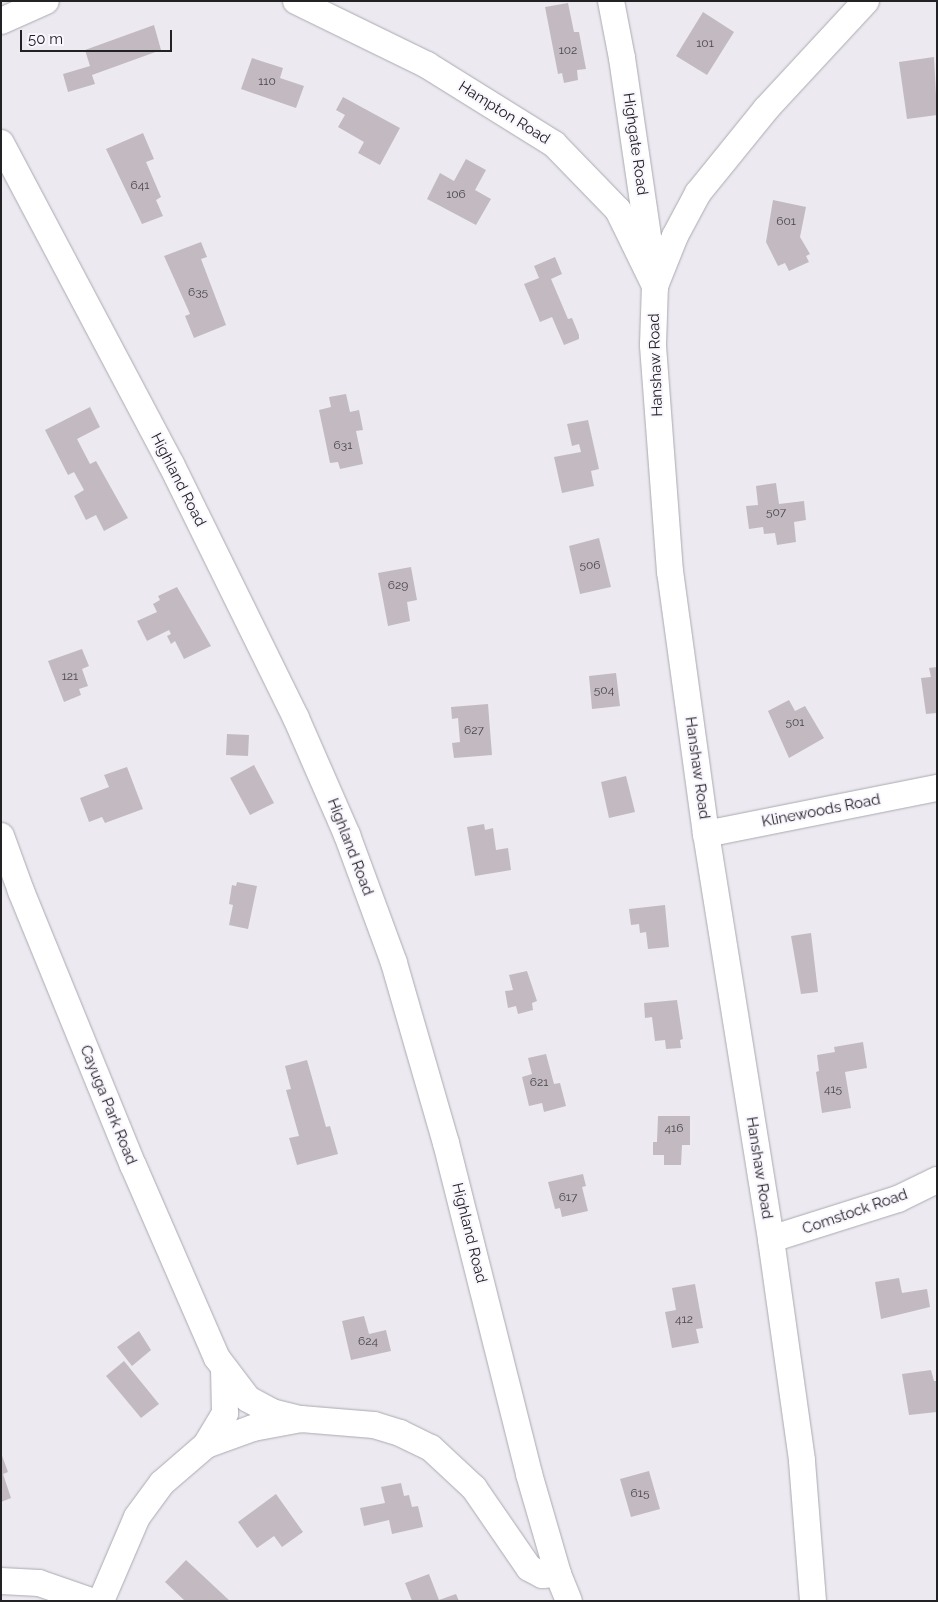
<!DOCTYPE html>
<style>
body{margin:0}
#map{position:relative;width:938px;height:1602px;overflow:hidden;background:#ece9f1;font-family:Raleway,sans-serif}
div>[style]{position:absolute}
.building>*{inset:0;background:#c2bac0}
.roads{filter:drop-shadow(0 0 1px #aba9b0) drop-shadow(0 0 1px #aba9b0)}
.minor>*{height:26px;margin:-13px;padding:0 13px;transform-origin:13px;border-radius:13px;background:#fff}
span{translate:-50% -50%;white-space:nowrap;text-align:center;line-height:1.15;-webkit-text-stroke:4px #f9f6fe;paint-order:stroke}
.number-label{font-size:12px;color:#4a474b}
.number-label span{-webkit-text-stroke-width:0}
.street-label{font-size:15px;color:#222124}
.frame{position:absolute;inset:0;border:2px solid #222124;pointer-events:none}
.scale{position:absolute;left:20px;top:30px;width:152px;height:22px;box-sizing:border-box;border:2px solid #222124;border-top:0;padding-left:6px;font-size:15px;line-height:18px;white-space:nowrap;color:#222124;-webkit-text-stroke:4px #f9f6fe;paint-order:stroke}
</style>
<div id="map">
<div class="building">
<i style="clip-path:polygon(568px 3px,574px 32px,579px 32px,586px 69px,577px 70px,578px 80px,564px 83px,562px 73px,558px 74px,545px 7px)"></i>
<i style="clip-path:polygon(703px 12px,734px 32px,707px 75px,676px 56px)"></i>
<i style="clip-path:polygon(154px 25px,161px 50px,92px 75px,95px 84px,68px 92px,63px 74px,90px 66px,85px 50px)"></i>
<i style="clip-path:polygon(934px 57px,937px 115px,907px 119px,899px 62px)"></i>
<i style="clip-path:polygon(252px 58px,283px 68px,280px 78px,304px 86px,296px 108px,241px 89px)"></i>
<i style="clip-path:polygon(343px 97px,400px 128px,380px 165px,358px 153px,364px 142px,338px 127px,345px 115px,336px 110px)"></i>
<i style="clip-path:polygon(143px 133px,154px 159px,146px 162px,161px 197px,156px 200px,163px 216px,142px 224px,106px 149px)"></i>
<i style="clip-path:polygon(466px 159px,486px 170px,475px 190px,491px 199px,476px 225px,427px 199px,440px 173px,454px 181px)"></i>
<i style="clip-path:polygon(773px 200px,806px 207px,800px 237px,810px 254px,806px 256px,809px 262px,789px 271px,785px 263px,778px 266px,766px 242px)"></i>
<i style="clip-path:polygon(201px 242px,207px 257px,201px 259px,226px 325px,194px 338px,185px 316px,190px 314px,164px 256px)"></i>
<i style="clip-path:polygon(555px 257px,562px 274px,551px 279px,568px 319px,572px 318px,579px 335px,579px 339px,564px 345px,552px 317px,540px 322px,524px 284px,539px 278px,534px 266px)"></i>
<i style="clip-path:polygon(346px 394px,350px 412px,359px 410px,363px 430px,356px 431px,363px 464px,340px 469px,338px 462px,330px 463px,319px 410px,331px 407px,329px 397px)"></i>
<i style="clip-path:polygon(90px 407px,100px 427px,77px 439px,90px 464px,96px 461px,128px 518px,104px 531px,96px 515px,86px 520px,74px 496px,84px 490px,74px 472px,68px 475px,45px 430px)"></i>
<i style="clip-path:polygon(588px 420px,599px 469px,591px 471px,594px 486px,562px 493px,554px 457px,581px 452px,579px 444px,572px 446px,567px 424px)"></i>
<i style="clip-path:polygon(776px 483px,779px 504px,804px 501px,806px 520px,794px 522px,796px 542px,777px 545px,775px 533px,764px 534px,763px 527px,749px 529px,746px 506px,758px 505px,756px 486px)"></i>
<i style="clip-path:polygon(599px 538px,611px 587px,580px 594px,569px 546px)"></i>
<i style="clip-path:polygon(411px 567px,417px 600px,407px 602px,410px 621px,388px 626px,378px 573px)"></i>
<i style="clip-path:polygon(177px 587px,211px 646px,184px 659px,175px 641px,171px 644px,167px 636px,171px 634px,169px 630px,147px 641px,137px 621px,157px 612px,153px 604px,160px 600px,158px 596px)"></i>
<i style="clip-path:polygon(82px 649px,89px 666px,82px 669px,88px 686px,79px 689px,81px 695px,64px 702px,48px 661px)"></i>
<i style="clip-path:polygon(937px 667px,937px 713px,926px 714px,921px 678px,931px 677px,929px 668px)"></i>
<i style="clip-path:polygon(616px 673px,620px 706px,592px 709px,589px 676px)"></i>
<i style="clip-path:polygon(789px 700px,795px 711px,805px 706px,824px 738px,789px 758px,768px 711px)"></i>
<i style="clip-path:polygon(488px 704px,492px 755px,454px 758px,452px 743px,460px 742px,458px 718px,452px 719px,451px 707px)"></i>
<i style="clip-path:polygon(227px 734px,249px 735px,248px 756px,226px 755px)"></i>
<i style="clip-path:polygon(254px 765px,274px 803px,250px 815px,230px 778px)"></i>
<i style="clip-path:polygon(127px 767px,143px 809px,105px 823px,102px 817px,89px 822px,80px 798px,109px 787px,104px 775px)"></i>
<i style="clip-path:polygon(626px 776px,635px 812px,609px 818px,601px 782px)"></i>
<i style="clip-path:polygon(484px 824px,485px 830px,493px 828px,496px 850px,508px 848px,511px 870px,475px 876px,467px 827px)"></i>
<i style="clip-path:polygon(237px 882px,257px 886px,248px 929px,229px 925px,233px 905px,229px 904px,232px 885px,236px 886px)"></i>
<i style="clip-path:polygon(665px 905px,669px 947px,648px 949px,646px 932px,640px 933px,639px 924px,631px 925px,629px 909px)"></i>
<i style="clip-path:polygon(811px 933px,818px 992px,801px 994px,791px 936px)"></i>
<i style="clip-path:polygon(527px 971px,537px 1001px,532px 1003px,533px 1010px,518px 1014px,516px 1006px,508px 1008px,505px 991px,513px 990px,509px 975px)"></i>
<i style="clip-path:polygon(677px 1000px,683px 1039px,680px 1040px,681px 1048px,666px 1049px,665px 1040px,655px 1041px,652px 1017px,645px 1018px,644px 1003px)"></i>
<i style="clip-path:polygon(863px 1042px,867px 1068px,845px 1072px,851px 1108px,822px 1113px,816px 1072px,819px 1071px,817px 1055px,835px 1052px,834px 1047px)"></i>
<i style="clip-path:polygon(546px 1054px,554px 1084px,560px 1083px,566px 1106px,544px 1112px,542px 1103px,529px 1106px,522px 1077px,532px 1074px,528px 1058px)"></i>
<i style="clip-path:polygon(307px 1060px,326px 1127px,330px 1126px,338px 1154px,297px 1165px,289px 1138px,299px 1136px,286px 1090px,291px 1089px,285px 1066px)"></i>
<i style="clip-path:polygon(658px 1116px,690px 1116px,690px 1145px,682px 1145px,681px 1165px,664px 1165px,664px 1155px,653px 1155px,653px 1142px,657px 1142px)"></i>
<i style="clip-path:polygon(583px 1174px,586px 1186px,582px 1187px,588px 1211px,562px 1217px,560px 1208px,555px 1209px,548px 1182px)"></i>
<i style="clip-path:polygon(899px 1278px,902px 1293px,927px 1289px,930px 1307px,881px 1319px,875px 1282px)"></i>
<i style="clip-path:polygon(695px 1284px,703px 1328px,696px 1329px,699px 1343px,672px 1348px,665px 1312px,676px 1310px,672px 1288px)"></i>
<i style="clip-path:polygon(364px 1316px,369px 1334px,386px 1330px,391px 1351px,351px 1360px,342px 1321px)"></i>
<i style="clip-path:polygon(139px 1331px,151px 1350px,132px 1366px,117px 1347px)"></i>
<i style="clip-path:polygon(124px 1361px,159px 1404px,141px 1418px,106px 1376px)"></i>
<i style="clip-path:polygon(931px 1370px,934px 1381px,937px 1381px,937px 1412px,909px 1415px,902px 1374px)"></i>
<i style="clip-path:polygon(1px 1453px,8px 1472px,3px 1474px,11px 1498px,1px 1502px)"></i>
<i style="clip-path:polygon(649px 1471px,660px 1509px,631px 1517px,620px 1479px)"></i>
<i style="clip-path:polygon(401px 1483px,404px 1496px,409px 1495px,412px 1507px,418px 1506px,423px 1527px,392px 1534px,389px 1520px,364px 1526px,360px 1508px,385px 1503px,381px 1487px)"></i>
<i style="clip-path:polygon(276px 1494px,303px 1532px,282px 1547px,274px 1536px,257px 1548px,238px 1522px)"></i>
<i style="clip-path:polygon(186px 1560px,230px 1601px,185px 1601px,165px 1582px)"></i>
<i style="clip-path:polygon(429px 1574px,439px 1600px,456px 1594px,459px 1601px,412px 1601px,405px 1583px)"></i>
</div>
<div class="roads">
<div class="minor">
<i style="left:296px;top:1px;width:146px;rotate:26deg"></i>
<i style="left:427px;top:65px;width:150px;rotate:31.9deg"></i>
<i style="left:554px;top:144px;width:92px;rotate:45.9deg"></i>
<i style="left:618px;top:210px;width:85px;rotate:64deg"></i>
<i style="left:611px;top:1px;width:58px;rotate:79.1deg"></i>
<i style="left:622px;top:58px;width:207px;rotate:81.7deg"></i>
<i style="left:1px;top:21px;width:49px;rotate:-24deg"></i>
<i style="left:1px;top:143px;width:363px;rotate:62.1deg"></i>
<i style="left:171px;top:464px;width:283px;rotate:63.8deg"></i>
<i style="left:296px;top:718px;width:128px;rotate:66.4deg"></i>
<i style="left:347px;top:835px;width:136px;rotate:69.8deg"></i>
<i style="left:394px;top:963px;width:187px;rotate:73.9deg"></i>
<i style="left:446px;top:1143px;width:341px;rotate:75.9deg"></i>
<i style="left:529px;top:1474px;width:104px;rotate:73.8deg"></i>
<i style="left:558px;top:1574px;width:29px;rotate:68deg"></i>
<i style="left:706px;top:834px;width:236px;rotate:-11.3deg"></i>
<i style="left:1px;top:836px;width:59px;rotate:70deg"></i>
<i style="left:21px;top:891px;width:296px;rotate:67.8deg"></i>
<i style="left:133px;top:1165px;width:210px;rotate:66.5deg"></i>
<i style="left:217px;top:1358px;width:51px;rotate:52.9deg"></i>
<i style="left:248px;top:1399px;width:27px;rotate:28deg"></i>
<i style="left:272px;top:1412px;width:30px;rotate:14deg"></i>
<i style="left:771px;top:1239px;width:133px;rotate:-17.5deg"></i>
<i style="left:898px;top:1199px;width:43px;rotate:-26deg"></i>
<i style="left:206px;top:1445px;width:37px;rotate:-59deg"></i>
<i style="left:225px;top:1413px;width:43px;rotate:-91.3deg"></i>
<i style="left:1px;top:1581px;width:38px;rotate:3deg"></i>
<i style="left:39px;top:1583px;width:55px;rotate:19.1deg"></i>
<i style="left:101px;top:1601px;width:91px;rotate:-66.8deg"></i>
<i style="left:137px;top:1517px;width:42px;rotate:-53.7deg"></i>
<i style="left:162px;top:1483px;width:58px;rotate:-40.8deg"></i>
<i style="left:206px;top:1445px;width:50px;rotate:-19.9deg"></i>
<i style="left:253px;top:1428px;width:49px;rotate:-10.6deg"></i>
<i style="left:301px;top:1419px;width:73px;rotate:4.7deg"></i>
<i style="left:374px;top:1425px;width:27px;rotate:17deg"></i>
<i style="left:400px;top:1433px;width:34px;rotate:26deg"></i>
<i style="left:431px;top:1448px;width:59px;rotate:42.9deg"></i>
<i style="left:474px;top:1488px;width:97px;rotate:55.5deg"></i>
<i style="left:529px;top:1568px;width:15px;rotate:28deg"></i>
<i style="left:542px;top:1575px;width:16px;rotate:-4deg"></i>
<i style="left:813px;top:1601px;width:141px;rotate:-94.5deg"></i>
<i style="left:802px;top:1460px;width:223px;rotate:-98deg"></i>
<i style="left:771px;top:1239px;width:410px;rotate:-99.1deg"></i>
<i style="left:706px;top:834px;width:264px;rotate:-97.8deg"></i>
<i style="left:670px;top:572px;width:228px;rotate:-94.3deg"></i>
<i style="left:653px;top:345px;width:59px;rotate:-88.1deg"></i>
<i style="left:655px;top:286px;width:54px;rotate:-68.2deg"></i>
<i style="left:675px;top:236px;width:49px;rotate:-61.9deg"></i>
<i style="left:698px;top:193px;width:108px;rotate:-51deg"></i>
<i style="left:766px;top:109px;width:147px;rotate:-47.2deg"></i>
</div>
</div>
<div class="number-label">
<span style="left:705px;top:44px">101</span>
<span style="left:568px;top:51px">102</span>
<span style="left:267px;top:82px">110</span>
<span style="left:140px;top:186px">641</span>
<span style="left:456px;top:195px">106</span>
<span style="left:786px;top:222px">601</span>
<span style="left:198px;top:293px">635</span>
<span style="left:343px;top:446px">631</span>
<span style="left:776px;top:513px">507</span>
<span style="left:590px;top:566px">506</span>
<span style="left:398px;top:586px">629</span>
<span style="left:70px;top:677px">121</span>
<span style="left:604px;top:691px">504</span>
<span style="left:795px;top:723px">501</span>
<span style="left:474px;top:731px">627</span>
<span style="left:539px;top:1083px">621</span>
<span style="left:833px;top:1090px">415</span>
<span style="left:674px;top:1129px">416</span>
<span style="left:568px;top:1198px">617</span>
<span style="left:684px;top:1320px">412</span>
<span style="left:368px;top:1342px">624</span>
<span style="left:640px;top:1494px">615</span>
</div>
<div class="street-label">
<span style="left:504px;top:113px;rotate:32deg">Hampton Road</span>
<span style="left:635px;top:144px;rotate:82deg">Highgate Road</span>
<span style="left:656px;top:365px;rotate:-92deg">Hanshaw Road</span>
<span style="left:178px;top:480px;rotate:63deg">Highland Road</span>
<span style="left:697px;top:768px;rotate:82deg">Hanshaw Road</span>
<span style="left:821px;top:811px;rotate:-11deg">Klinewoods Road</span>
<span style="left:350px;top:847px;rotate:69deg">Highland Road</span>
<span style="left:108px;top:1105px;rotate:68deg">Cayuga Park Road</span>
<span style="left:759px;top:1168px;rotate:81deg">Hanshaw Road</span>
<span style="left:855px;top:1212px;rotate:-19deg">Comstock Road</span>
<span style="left:469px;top:1233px;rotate:76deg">Highland Road</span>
</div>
<div class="frame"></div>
<div class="scale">50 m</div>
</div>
